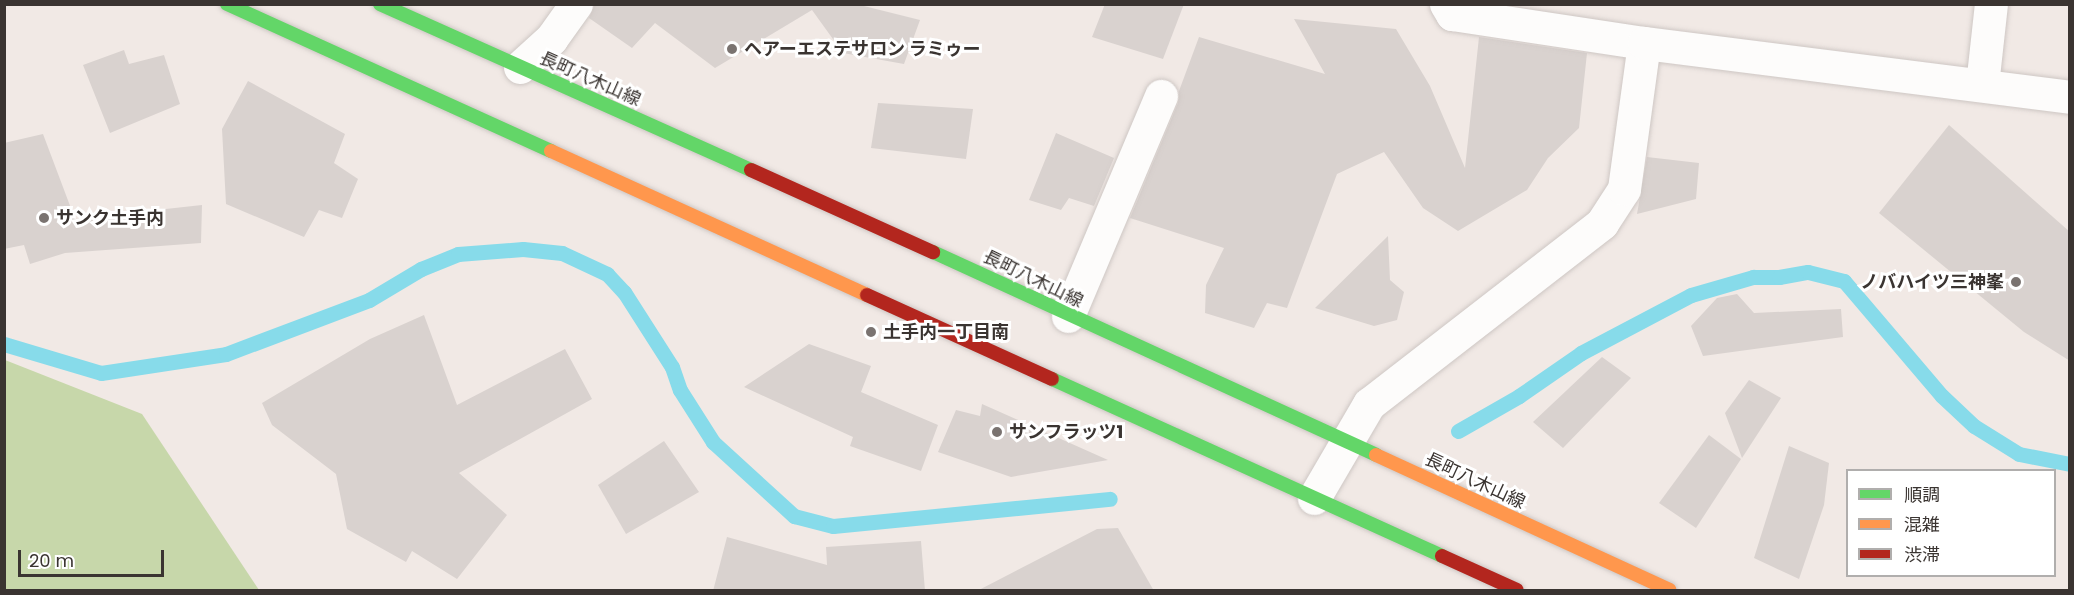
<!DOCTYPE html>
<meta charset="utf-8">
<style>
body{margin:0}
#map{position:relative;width:2074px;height:595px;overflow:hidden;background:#f1e9e5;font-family:Poppins,"Noto Sans JP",sans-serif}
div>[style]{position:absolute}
.green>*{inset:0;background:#c7d7aa}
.stream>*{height:15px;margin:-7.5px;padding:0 7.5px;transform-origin:7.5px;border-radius:7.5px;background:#87dbea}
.building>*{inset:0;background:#d9d2cf}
.roads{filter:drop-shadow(0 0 2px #cec7c4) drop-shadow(0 0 2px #cec7c4)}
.street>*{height:33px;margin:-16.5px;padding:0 16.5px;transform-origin:16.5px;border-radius:16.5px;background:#fdfcfb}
.fast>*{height:14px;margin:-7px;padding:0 7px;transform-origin:7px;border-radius:7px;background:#63d668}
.slow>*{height:14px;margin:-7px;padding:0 7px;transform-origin:7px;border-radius:7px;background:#ff974d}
.jam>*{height:14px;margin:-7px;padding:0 7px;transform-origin:7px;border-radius:7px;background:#b3261e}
.dots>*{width:16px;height:16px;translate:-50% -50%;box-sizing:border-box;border:3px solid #fff;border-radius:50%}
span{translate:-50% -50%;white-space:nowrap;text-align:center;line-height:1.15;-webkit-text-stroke:6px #fff;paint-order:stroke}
.poi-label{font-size:18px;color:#3a3431;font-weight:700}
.left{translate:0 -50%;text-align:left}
.right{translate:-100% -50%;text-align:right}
.street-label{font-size:18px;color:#3a3431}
.frame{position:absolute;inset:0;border:6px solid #3a3431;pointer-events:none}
.legend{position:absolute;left:1846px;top:469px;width:210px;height:108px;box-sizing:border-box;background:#fff;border:2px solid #b0aead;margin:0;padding:8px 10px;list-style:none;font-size:18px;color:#3a3431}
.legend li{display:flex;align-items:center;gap:12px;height:30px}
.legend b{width:30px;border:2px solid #b0aead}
.scale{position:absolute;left:18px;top:550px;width:146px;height:27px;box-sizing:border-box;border:3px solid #3a3431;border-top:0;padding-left:8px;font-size:18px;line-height:21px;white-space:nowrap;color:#3a3431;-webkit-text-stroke:4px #fff;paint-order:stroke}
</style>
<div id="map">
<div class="green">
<i style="clip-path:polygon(5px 360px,142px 414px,259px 590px,5px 590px)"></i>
</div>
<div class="stream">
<i style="left:4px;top:344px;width:101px;rotate:16.6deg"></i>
<i style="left:101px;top:373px;width:126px;rotate:-8.6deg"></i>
<i style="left:226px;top:354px;width:153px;rotate:-20.7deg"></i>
<i style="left:369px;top:300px;width:61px;rotate:-30.8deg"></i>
<i style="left:421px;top:269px;width:40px;rotate:-22deg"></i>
<i style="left:458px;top:254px;width:65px;rotate:-4.4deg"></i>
<i style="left:523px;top:249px;width:39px;rotate:6deg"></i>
<i style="left:562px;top:253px;width:50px;rotate:25deg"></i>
<i style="left:607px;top:274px;width:25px;rotate:47deg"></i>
<i style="left:624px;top:292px;width:89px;rotate:57.4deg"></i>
<i style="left:672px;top:367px;width:24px;rotate:71deg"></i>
<i style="left:680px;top:390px;width:62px;rotate:57.6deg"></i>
<i style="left:713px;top:442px;width:110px;rotate:42.4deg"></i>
<i style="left:794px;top:516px;width:40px;rotate:14.4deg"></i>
<i style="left:833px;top:526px;width:278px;rotate:-5.6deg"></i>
<i style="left:1458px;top:431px;width:70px;rotate:-29.8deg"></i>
<i style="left:1519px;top:396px;width:75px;rotate:-34.7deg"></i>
<i style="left:1581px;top:353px;width:124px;rotate:-27.8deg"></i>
<i style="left:1691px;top:295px;width:65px;rotate:-16.2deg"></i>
<i style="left:1753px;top:277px;width:26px"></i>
<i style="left:1779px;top:277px;width:29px;rotate:-10deg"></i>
<i style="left:1808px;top:272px;width:37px;rotate:14deg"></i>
<i style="left:1844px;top:281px;width:151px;rotate:49.6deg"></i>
<i style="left:1942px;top:396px;width:44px;rotate:43.2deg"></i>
<i style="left:1974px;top:426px;width:53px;rotate:31.9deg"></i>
<i style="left:2019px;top:454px;width:52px;rotate:11.1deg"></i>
</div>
<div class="building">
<i style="clip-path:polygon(595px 4px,856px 4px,920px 20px,904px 64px,843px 53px,812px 10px,715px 68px,655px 23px,632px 48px,589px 18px)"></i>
<i style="clip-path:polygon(1105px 4px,1184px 4px,1163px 59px,1092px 37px)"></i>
<i style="clip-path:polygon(1294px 19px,1396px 29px,1430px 86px,1465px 168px,1479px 37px,1587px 53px,1579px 128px,1548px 158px,1527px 190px,1458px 231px,1423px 208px,1384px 152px,1337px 174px,1287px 308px,1267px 303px,1254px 328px,1205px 313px,1206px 285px,1224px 248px,1130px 218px,1178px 103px,1179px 91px,1199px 37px,1325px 74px)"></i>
<i style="clip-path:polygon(124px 50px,129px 64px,164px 55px,180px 104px,110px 133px,83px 65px)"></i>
<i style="clip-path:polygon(248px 81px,345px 134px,334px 163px,358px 179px,342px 218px,319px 210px,304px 237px,226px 204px,222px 129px)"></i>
<i style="clip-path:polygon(878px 103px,973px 109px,966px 159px,871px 148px)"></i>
<i style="clip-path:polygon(1949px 125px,2070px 232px,2070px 361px,2024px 332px,1879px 213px)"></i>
<i style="clip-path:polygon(1056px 133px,1114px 158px,1094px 206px,1069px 198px,1061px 210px,1029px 200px)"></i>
<i style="clip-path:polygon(43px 134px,75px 219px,202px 205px,201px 243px,65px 253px,30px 264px,24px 245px,4px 249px,4px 143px)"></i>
<i style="clip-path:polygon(1647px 157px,1699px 163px,1696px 199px,1637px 214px)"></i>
<i style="clip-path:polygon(1388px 236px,1390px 280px,1404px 292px,1397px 320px,1374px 326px,1315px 308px)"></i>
<i style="clip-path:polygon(1737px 294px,1754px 313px,1841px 309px,1843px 337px,1703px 356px,1691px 326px,1717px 298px)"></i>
<i style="clip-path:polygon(424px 315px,457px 405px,565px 349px,592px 399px,459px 473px,507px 515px,457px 579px,412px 551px,406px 562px,347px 529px,336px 474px,272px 425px,262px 403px,370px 339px)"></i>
<i style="clip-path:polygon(809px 344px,871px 366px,861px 392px,938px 425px,921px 471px,850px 446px,853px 437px,744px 387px)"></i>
<i style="clip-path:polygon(1602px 357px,1631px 378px,1563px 448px,1533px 422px)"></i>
<i style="clip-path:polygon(1749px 380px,1781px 398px,1742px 458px,1725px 413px)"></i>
<i style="clip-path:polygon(982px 404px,1108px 460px,1011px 477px,938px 452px,956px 410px,980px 416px)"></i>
<i style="clip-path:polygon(1709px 435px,1741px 459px,1696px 528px,1659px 503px)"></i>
<i style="clip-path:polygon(664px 441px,699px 492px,626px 534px,598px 485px)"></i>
<i style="clip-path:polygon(1789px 446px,1829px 463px,1824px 505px,1799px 579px,1754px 558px)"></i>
<i style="clip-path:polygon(1118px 528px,1154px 591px,977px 591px,1097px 529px)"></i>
<i style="clip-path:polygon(727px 537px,827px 565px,826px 547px,921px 541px,925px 591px,713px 591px)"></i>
</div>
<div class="roads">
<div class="street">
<i style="left:1446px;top:4px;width:12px;rotate:59deg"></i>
<i style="left:1452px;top:14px;width:194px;rotate:8.6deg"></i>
<i style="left:520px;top:67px;width:42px;rotate:-42.1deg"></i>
<i style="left:551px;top:39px;width:43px;rotate:-54.5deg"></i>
<i style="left:1982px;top:85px;width:81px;rotate:-83.7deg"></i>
<i style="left:1068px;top:316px;width:239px;rotate:-67.1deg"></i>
<i style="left:1314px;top:498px;width:109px;rotate:-59.7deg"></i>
<i style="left:1369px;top:404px;width:295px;rotate:-37.8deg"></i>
<i style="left:1602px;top:223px;width:40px;rotate:-57.1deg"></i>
<i style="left:1624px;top:189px;width:147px;rotate:-82.2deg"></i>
<i style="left:1644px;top:43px;width:429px;rotate:7.2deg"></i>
</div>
<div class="fast">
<i style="left:227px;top:4px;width:356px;rotate:24.4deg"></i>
<i style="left:380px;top:4px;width:406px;rotate:24.1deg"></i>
<i style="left:933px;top:252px;width:487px;rotate:24.6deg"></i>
<i style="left:1052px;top:379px;width:428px;rotate:24.4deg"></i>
</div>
<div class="slow">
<i style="left:551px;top:151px;width:347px;rotate:24.5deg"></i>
<i style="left:1376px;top:455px;width:323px;rotate:24.7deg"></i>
</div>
<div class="jam">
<i style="left:751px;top:170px;width:200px;rotate:24.3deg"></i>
<i style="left:867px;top:295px;width:203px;rotate:24.4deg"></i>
<i style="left:1442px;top:556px;width:82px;rotate:24.4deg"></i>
</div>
</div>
<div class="dots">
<i style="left:732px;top:49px;background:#7a7370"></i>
<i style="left:44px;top:218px;background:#7a7370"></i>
<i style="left:2016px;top:282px;background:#7a7370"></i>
<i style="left:871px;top:332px;background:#7a7370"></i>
<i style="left:997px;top:432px;background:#7a7370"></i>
</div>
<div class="poi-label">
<span class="left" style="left:744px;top:49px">ヘアーエステサロン ラミゥー</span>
<span class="left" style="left:56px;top:218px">サンク土手内</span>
<span class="right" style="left:2004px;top:282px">ノバハイツ三神峯</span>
<span class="left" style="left:883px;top:332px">土手内一丁目南</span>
<span class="left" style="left:1009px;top:432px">サンフラッツ1</span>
</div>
<div class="street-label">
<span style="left:590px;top:79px;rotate:24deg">長町八木山線</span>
<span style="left:1033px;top:279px;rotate:26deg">長町八木山線</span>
<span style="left:1475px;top:481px;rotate:25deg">長町八木山線</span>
</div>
<div class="frame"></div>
<ul class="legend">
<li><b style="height:8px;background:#63d668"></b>順調</li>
<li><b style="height:8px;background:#ff974d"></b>混雑</li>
<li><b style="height:8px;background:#b3261e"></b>渋滞</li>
</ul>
<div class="scale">20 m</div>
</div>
